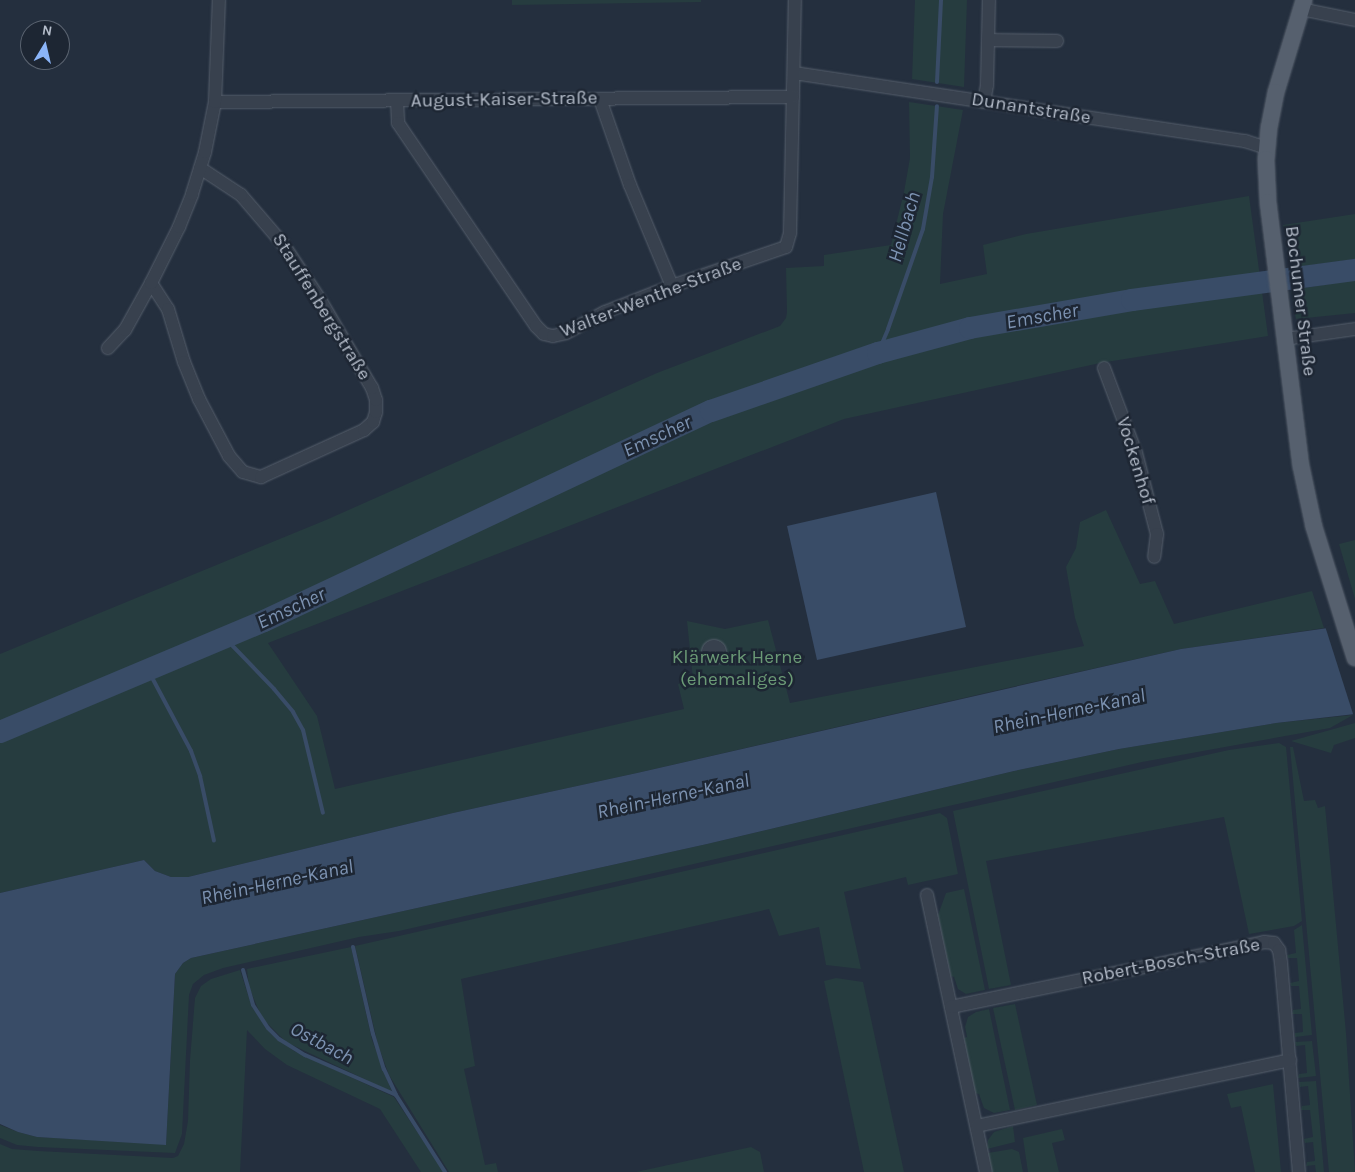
<!DOCTYPE html>
<meta charset="utf-8">
<style>
body{margin:0}
#map{position:relative;width:1355px;height:1172px;overflow:hidden;background:#242f3e;font-family:Karla,sans-serif}
div>[style]{position:absolute}
.green>*{inset:0;background:#263c3f}
.water>*{inset:0;background:#394c67}
.pier>*{inset:0;background:#242f3e}
.stream>*{height:4px;margin:-2px;padding:0 2px;transform-origin:2px;border-radius:2px;background:#394c67}
.river>*{height:22px;margin:-11px;padding:0 11px;transform-origin:11px;border-radius:11px;background:#394c67}
.roads{filter:drop-shadow(0 0 1px #565f6c) drop-shadow(0 0 1px #565f6c)}
.minor>*{height:12px;margin:-6px;padding:0 6px;transform-origin:6px;border-radius:6px;background:#38414e}
.minor>.ring{margin:-6px;padding:0;box-sizing:content-box;background:none;border:12px solid #38414e;border-radius:50%}
.major>*{height:16px;margin:-8px;padding:0 8px;transform-origin:8px;border-radius:8px;background:#56606e}
span{translate:-50% -50%;white-space:nowrap;text-align:center;line-height:1.15;-webkit-text-stroke:5px #1d2633;paint-order:stroke}
.street-label{font-size:19px;color:#b4bcc9}
.park-label{font-size:19px;color:#6b9a76}
.water-label{font-size:20px;color:#7c92b1;font-style:italic}
.north{position:absolute;left:20px;top:20px;width:50px;height:50px;box-sizing:border-box;background:#1d2633;border:1px solid #59626f;border-radius:50%;rotate:9deg;font-size:14px;font-weight:700;line-height:20px;text-align:center;color:#b4bcc9}
.north::after{content:'';display:block;margin:auto;width:18px;height:22px;background:#8ab4f8;clip-path:polygon(50% 0,100% 100%,50% 72%,0 100%)}
</style>
<div id="map">
<div class="green">
<i style="clip-path:polygon(512px 0,701px 0,701px 2px,512px 5px)"></i>
<i style="clip-path:polygon(915px 0,967px 0,964px 87px,912px 79px)"></i>
<i style="clip-path:polygon(909px 102px,963px 110px,943px 214px,940px 284px,987px 274px,983px 245px,1026px 234px,1249px 196px,1268px 336px,1100px 363px,844px 419px,268px 643px,317px 716px,335px 789px,684px 709px,678px 684px,693px 679px,687px 621px,725px 629px,768px 620px,790px 703px,1084px 646px,1075px 618px,1066px 567px,1076px 548px,1080px 522px,1106px 510px,1140px 584px,1155px 581px,1174px 624px,1312px 591px,1324px 628px,1181px 649px,1020px 685px,637px 773px,453px 813px,188px 877px,171px 877px,155px 871px,144px 860px,0 893px,0 654px,326px 520px,657px 373px,780px 326px,786px 318px,787px 312px,786px 268px,824px 266px,824px 255px,891px 245px,904px 192px,910px 158px)"></i>
<i style="clip-path:polygon(1355px 214px,1355px 259px,1289px 268px,1287px 238px,1283px 225px)"></i>
<i style="clip-path:polygon(1355px 280px,1355px 313px,1296px 319px,1291px 290px)"></i>
<i style="clip-path:polygon(1355px 540px,1355px 599px,1339px 544px)"></i>
<i style="clip-path:polygon(1353px 715px,1330px 728px,1142px 762px,399px 931px,359px 937px,223px 968px,204px 975px,193px 984px,189px 995px,182px 1134px,175px 1153px,38px 1147px,17px 1145px,0 1138px,0 1125px,18px 1132px,37px 1137px,166px 1144px,175px 974px,183px 963px,191px 958px,707px 844px,1014px 771px,1119px 749px,1276px 723px)"></i>
<i style="clip-path:polygon(1355px 723px,1355px 738px,1334px 745px,1331px 753px,1291px 741px)"></i>
<i style="clip-path:polygon(1279px 743px,1286px 747px,1302px 921px,1294px 926px,1249px 934px,1224px 817px,986px 861px,1011px 985px,989px 989px,953px 811px,1229px 750px)"></i>
<i style="clip-path:polygon(1290px 747px,1293px 747px,1304px 801px,1315px 800px,1318px 808px,1325px 806px,1346px 1033px,1355px 1172px,1329px 1172px)"></i>
<i style="clip-path:polygon(940px 813px,947px 818px,958px 874px,908px 885px,906px 877px,844px 892px,861px 969px,826px 965px,819px 927px,779px 936px,769px 909px,461px 979px,475px 1066px,464px 1069px,485px 1165px,496px 1163px,498px 1172px,449px 1172px,389px 1075px,378px 1045px,355px 946px)"></i>
<i style="clip-path:polygon(964px 889px,985px 990px,966px 994px,958px 989px,954px 977px,951px 976px,938px 915px,946px 893px)"></i>
<i style="clip-path:polygon(1302px 925px,1312px 1035px,1295px 1037px,1295px 1033px,1303px 1032px,1302px 1014px,1292px 1014px,1293px 1010px,1301px 1009px,1299px 986px,1291px 986px,1290px 983px,1299px 981px,1297px 958px,1288px 958px,1287px 955px,1296px 953px,1294px 930px)"></i>
<i style="clip-path:polygon(351px 947px,372px 1040px,392px 1092px,286px 1042px,262px 1018px,249px 987px,247px 969px)"></i>
<i style="clip-path:polygon(240px 970px,252px 1007px,271px 1034px,294px 1051px,394px 1097px,444px 1172px,421px 1172px,380px 1109px,287px 1065px,265px 1049px,247px 1030px,240px 1172px,0 1172px,0 1144px,12px 1149px,38px 1151px,173px 1158px,178px 1156px,184px 1144px,188px 1121px,190px 1060px,195px 998px,201px 986px,211px 979px)"></i>
<i style="clip-path:polygon(836px 978px,863px 982px,904px 1172px,864px 1172px,824px 981px)"></i>
<i style="clip-path:polygon(1015px 1004px,1037px 1105px,1015px 1110px,993px 1008px)"></i>
<i style="clip-path:polygon(989px 1009px,1010px 1110px,994px 1113px,984px 1108px,979px 1094px,975px 1093px,964px 1038px,967px 1037px,965px 1027px,968px 1017px,976px 1012px)"></i>
<i style="clip-path:polygon(1312px 1041px,1316px 1076px,1298px 1078px,1299px 1074px,1307px 1073px,1305px 1045px,1296px 1046px,1295px 1042px)"></i>
<i style="clip-path:polygon(1316px 1081px,1324px 1172px,1316px 1172px,1315px 1165px,1306px 1166px,1307px 1162px,1315px 1161px,1313px 1142px,1305px 1143px,1304px 1139px,1313px 1137px,1310px 1110px,1301px 1110px,1302px 1106px,1310px 1105px,1308px 1086px,1300px 1087px,1299px 1082px)"></i>
<i style="clip-path:polygon(1273px 1084px,1281px 1172px,1255px 1172px,1241px 1106px,1231px 1108px,1227px 1094px)"></i>
<i style="clip-path:polygon(1013px 1126px,1015px 1142px,987px 1149px,988px 1140px,994px 1132px)"></i>
<i style="clip-path:polygon(1062px 1129px,1065px 1140px,1052px 1143px,1059px 1172px,1028px 1172px,1023px 1138px)"></i>
<i style="clip-path:polygon(751px 1147px,760px 1152px,764px 1172px,636px 1172px)"></i>
<i style="clip-path:polygon(1012px 1149px,1019px 1152px,1023px 1172px,992px 1172px,988px 1153px)"></i>
</div>
<div class="water">
<i style="clip-path:polygon(936px 492px,966px 627px,817px 660px,787px 526px)"></i>
<i style="clip-path:polygon(1328px 628px,1355px 714px,1276px 723px,1119px 749px,1014px 771px,707px 844px,191px 958px,183px 963px,175px 974px,166px 1145px,37px 1137px,18px 1132px,0 1124px,0 893px,144px 860px,155px 871px,171px 877px,188px 877px,453px 813px,637px 773px,1181px 649px)"></i>
</div>
<div class="pier">
<i style="clip-path:polygon(1355px 618px,1355px 717px,1354px 717px,1325px 626px)"></i>
</div>
<div class="stream">
<i style="left:937px;top:82px;width:82px;rotate:-87.2deg"></i>
<i style="left:878px;top:353px;width:26px;rotate:-67deg"></i>
<i style="left:888px;top:329px;width:106px;rotate:-70.7deg"></i>
<i style="left:923px;top:229px;width:53px;rotate:-80.2deg"></i>
<i style="left:932px;top:177px;width:71px;rotate:-86deg"></i>
<i style="left:225px;top:638px;width:71px;rotate:46.1deg"></i>
<i style="left:274px;top:689px;width:30px;rotate:50deg"></i>
<i style="left:293px;top:712px;width:21px;rotate:61deg"></i>
<i style="left:303px;top:730px;width:85px;rotate:76.5deg"></i>
<i style="left:148px;top:670px;width:92px;rotate:62deg"></i>
<i style="left:191px;top:751px;width:27px;rotate:70deg"></i>
<i style="left:200px;top:776px;width:66px;rotate:77.8deg"></i>
<i style="left:353px;top:947px;width:89px;rotate:77.1deg"></i>
<i style="left:373px;top:1034px;width:37px;rotate:73deg"></i>
<i style="left:384px;top:1069px;width:29px;rotate:65deg"></i>
<i style="left:396px;top:1095px;width:91px;rotate:57.5deg"></i>
<i style="left:243px;top:970px;width:36px;rotate:74deg"></i>
<i style="left:253px;top:1005px;width:27px;rotate:57deg"></i>
<i style="left:268px;top:1028px;width:16px;rotate:45deg"></i>
<i style="left:279px;top:1039px;width:31px;rotate:32deg"></i>
<i style="left:305px;top:1055px;width:99px;rotate:23.7deg"></i>
</div>
<div class="river">
<i style="left:0;top:732px;width:286px;rotate:-22.8deg"></i>
<i style="left:264px;top:621px;width:494px;rotate:-25.2deg"></i>
<i style="left:711px;top:411px;width:177px;rotate:-19.2deg"></i>
<i style="left:878px;top:353px;width:95px;rotate:-15.2deg"></i>
<i style="left:970px;top:328px;width:164px;rotate:-9.8deg"></i>
<i style="left:1132px;top:300px;width:225px;rotate:-7.7deg"></i>
</div>
<div class="roads">
<div class="minor">
<i style="left:1301px;top:9px;width:55px;rotate:11.5deg"></i>
<i style="left:989px;top:40px;width:68px;rotate:0.8deg"></i>
<i style="left:794px;top:73px;width:456px;rotate:8.6deg"></i>
<i style="left:1245px;top:141px;width:23px;rotate:18deg"></i>
<i style="left:600px;top:99px;width:91px;rotate:70.8deg"></i>
<i style="left:630px;top:185px;width:109px;rotate:67.4deg"></i>
<i style="left:397px;top:101px;width:22px;rotate:87deg"></i>
<i style="left:398px;top:123px;width:245px;rotate:55.8deg"></i>
<i style="left:536px;top:326px;width:11px;rotate:45deg"></i>
<i style="left:544px;top:334px;width:9px;rotate:13deg"></i>
<i style="left:553px;top:336px;width:13px;rotate:-13deg"></i>
<i style="left:566px;top:333px;width:44px;rotate:-28.3deg"></i>
<i style="left:605px;top:312px;width:72px;rotate:-21.2deg"></i>
<i style="left:672px;top:286px;width:120px;rotate:-18.9deg"></i>
<i style="left:786px;top:247px;width:15px;rotate:-74deg"></i>
<i style="left:790px;top:233px;width:233px;rotate:-88.8deg"></i>
<i style="left:215px;top:102px;width:578px;rotate:-0.5deg"></i>
<i style="left:984px;top:102px;width:17px;rotate:-80deg"></i>
<i style="left:987px;top:85px;width:85px;rotate:-88.7deg"></i>
<i style="left:151px;top:283px;width:31px;rotate:57deg"></i>
<i style="left:168px;top:309px;width:55px;rotate:73.2deg"></i>
<i style="left:184px;top:362px;width:40px;rotate:68deg"></i>
<i style="left:199px;top:399px;width:64px;rotate:62.2deg"></i>
<i style="left:229px;top:456px;width:21px;rotate:49deg"></i>
<i style="left:243px;top:472px;width:19px;rotate:16deg"></i>
<i style="left:261px;top:477px;width:113px;rotate:-24.5deg"></i>
<i style="left:364px;top:430px;width:12px;rotate:-42deg"></i>
<i style="left:373px;top:422px;width:10px;rotate:-73deg"></i>
<i style="left:376px;top:412px;width:12px;rotate:-90deg"></i>
<i style="left:376px;top:400px;width:13px;rotate:-108deg"></i>
<i style="left:372px;top:388px;width:104px;rotate:-120.5deg"></i>
<i style="left:319px;top:298px;width:65px;rotate:-123.7deg"></i>
<i style="left:283px;top:244px;width:65px;rotate:-130.6deg"></i>
<i style="left:241px;top:195px;width:49px;rotate:-146.6deg"></i>
<i style="left:1285px;top:339px;width:71px;rotate:-8.1deg"></i>
<i style="left:108px;top:348px;width:25px;rotate:-47deg"></i>
<i style="left:125px;top:330px;width:54px;rotate:-61deg"></i>
<i style="left:151px;top:283px;width:63px;rotate:-63.4deg"></i>
<i style="left:179px;top:227px;width:35px;rotate:-68deg"></i>
<i style="left:192px;top:194px;width:44px;rotate:-72.8deg"></i>
<i style="left:205px;top:152px;width:51px;rotate:-78.7deg"></i>
<i style="left:215px;top:102px;width:102px;rotate:-87.8deg"></i>
<i style="left:1104px;top:368px;width:91px;rotate:69.4deg"></i>
<i style="left:1136px;top:453px;width:84px;rotate:75.5deg"></i>
<i style="left:1157px;top:534px;width:23px;rotate:97deg"></i>
<i class="ring" style="left:708px;top:646px;width:0;height:0"></i>
<i style="left:927px;top:895px;width:283px;rotate:78deg"></i>
<i style="left:951px;top:1007px;width:320px;rotate:-11.7deg"></i>
<i style="left:1264px;top:942px;width:10px;rotate:6deg"></i>
<i style="left:1274px;top:943px;width:9px;rotate:54deg"></i>
<i style="left:1279px;top:950px;width:13px;rotate:81deg"></i>
<i style="left:1281px;top:963px;width:210px;rotate:85.1deg"></i>
<i style="left:977px;top:1126px;width:320px;rotate:-11.9deg"></i>
</div>
<div class="major">
<i style="left:1304px;top:0;width:96px;rotate:106.9deg"></i>
<i style="left:1276px;top:92px;width:36px;rotate:101deg"></i>
<i style="left:1269px;top:127px;width:32px;rotate:95deg"></i>
<i style="left:1266px;top:159px;width:43px;rotate:87.3deg"></i>
<i style="left:1268px;top:202px;width:266px;rotate:82.9deg"></i>
<i style="left:1301px;top:466px;width:62px;rotate:78deg"></i>
<i style="left:1314px;top:527px;width:137px;rotate:72.6deg"></i>
</div>
</div>
<div class="street-label">
<span style="left:504px;top:100px;rotate:-1deg">August-Kaiser-Straße</span>
<span style="left:1031px;top:109px;rotate:9deg">Dunantstraße</span>
<span style="left:651px;top:298px;rotate:-21deg">Walter-Wenthe-Straße</span>
<span style="left:1300px;top:301px;rotate:83deg">Bochumer Straße</span>
<span style="left:321px;top:307px;rotate:58deg">Stauffenbergstraße</span>
<span style="left:1135px;top:461px;rotate:73deg">Vockenhof</span>
<span style="left:1171px;top:962px;rotate:-11deg">Robert-Bosch-Straße</span>
</div>
<div class="park-label">
<span style="left:737px;top:669px">Klärwerk Herne<br>(ehemaliges)</span>
</div>
<div class="water-label">
<span style="left:904px;top:227px;rotate:-74deg">Hellbach</span>
<span style="left:1042px;top:316px;rotate:-10deg">Emscher</span>
<span style="left:657px;top:436px;rotate:-25deg">Emscher</span>
<span style="left:291px;top:608px;rotate:-25deg">Emscher</span>
<span style="left:1069px;top:711px;rotate:-12deg">Rhein-Herne-Kanal</span>
<span style="left:673px;top:796px;rotate:-12deg">Rhein-Herne-Kanal</span>
<span style="left:277px;top:882px;rotate:-12deg">Rhein-Herne-Kanal</span>
<span style="left:322px;top:1043px;rotate:28deg">Ostbach</span>
</div>
<div class="north">N</div>
</div>
